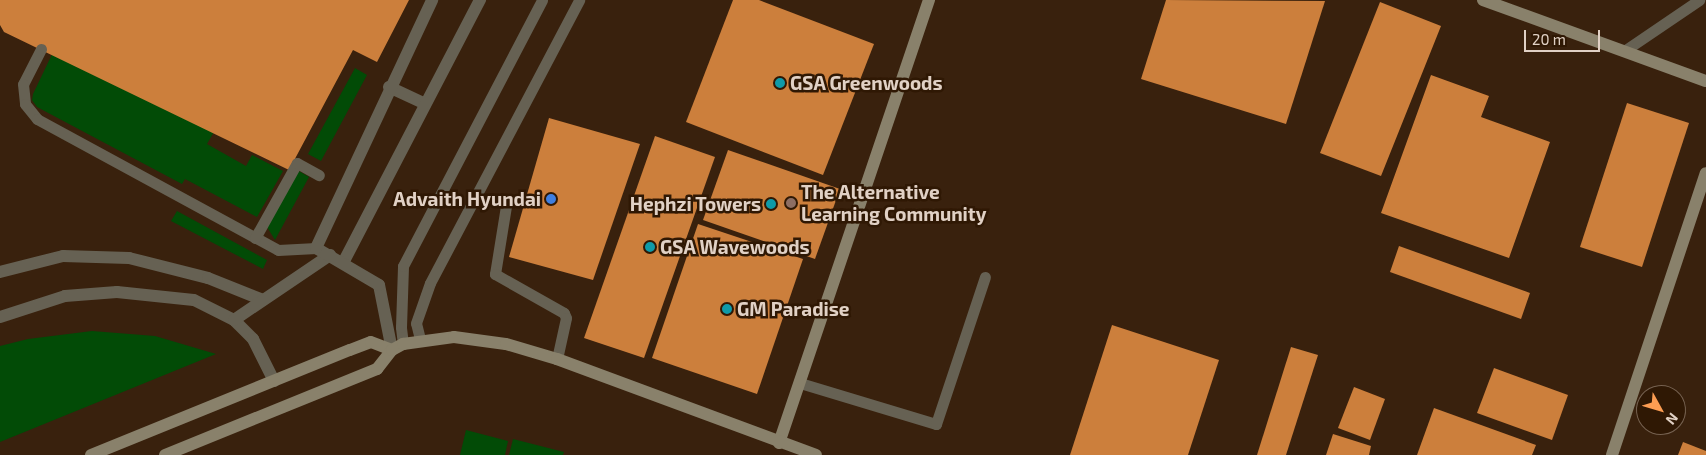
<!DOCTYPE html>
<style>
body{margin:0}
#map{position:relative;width:1706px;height:455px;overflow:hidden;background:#39210d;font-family:"Exo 2",sans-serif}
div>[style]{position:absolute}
.green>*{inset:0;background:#024b06}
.building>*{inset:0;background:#cc7f3c}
.lane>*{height:11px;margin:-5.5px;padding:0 5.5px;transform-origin:5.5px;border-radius:5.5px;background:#666153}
.street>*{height:12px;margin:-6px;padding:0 6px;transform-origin:6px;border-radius:6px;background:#666153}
.secondary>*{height:12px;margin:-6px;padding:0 6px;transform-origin:6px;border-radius:6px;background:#89816b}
.dots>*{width:14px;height:14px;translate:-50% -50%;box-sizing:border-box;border:2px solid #2f1804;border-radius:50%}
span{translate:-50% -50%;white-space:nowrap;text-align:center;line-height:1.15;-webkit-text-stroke:5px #2f1804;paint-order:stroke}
.poi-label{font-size:19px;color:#e1d1c5;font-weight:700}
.left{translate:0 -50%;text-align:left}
.right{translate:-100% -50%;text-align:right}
.north{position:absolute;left:1636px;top:385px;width:50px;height:50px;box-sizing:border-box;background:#2f1804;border:1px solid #766251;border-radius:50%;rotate:129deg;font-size:14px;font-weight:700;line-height:20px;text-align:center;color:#e1d1c5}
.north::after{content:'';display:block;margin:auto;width:18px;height:22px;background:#fc9d53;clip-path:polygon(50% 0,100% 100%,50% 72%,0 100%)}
.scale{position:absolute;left:1524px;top:30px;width:76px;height:22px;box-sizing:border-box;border:2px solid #e1d1c5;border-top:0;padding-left:6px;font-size:15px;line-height:18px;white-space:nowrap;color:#e1d1c5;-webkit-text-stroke:4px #2f1804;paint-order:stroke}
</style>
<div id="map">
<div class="green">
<i style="clip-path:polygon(55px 48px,215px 130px,207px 144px,246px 166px,252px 155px,283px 171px,257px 217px,185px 179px,182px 184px,37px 107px,32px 100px,33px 94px)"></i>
<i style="clip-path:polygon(355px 68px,367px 75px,321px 161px,308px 154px)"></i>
<i style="clip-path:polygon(297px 170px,309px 177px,275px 240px,267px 227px)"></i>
<i style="clip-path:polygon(177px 211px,267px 260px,263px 269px,171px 221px)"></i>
<i style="clip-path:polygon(92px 331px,155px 336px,216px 354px,0 442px,0 346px,28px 339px)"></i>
<i style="clip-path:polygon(466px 430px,508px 441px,505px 455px,460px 455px)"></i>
<i style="clip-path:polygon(513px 439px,564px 452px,563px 455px,509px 455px)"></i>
</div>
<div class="building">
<i style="clip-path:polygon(0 0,409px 0,377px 62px,353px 50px,289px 170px,4px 32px,0 25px)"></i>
<i style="clip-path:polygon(733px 0,759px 0,874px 44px,823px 175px,686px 122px)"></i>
<i style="clip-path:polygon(1166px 0,1325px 1px,1286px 124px,1141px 79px)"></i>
<i style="clip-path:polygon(1380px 2px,1441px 26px,1381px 176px,1320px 153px)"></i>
<i style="clip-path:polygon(1431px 75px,1489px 96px,1481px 117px,1550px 142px,1509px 258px,1381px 213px)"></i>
<i style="clip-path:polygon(1627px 103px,1689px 123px,1642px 267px,1580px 247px)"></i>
<i style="clip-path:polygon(549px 118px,640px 144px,593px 280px,509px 257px)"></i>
<i style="clip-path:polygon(655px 136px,715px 157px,644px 358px,584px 338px)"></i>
<i style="clip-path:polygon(728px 150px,840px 189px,815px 259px,703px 220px)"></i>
<i style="clip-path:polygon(698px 224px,803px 259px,757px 394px,652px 358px)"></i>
<i style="clip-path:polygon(1399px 246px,1530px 293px,1521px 319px,1390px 272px)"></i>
<i style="clip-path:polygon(1112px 325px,1219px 360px,1188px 455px,1070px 455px)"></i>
<i style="clip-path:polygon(1291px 347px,1318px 355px,1286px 455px,1257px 455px)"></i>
<i style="clip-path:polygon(1494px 368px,1568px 395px,1552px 440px,1477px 413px)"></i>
<i style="clip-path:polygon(1354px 387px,1385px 399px,1370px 440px,1338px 428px)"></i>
<i style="clip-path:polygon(1434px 408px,1536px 445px,1532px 455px,1417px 455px)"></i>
<i style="clip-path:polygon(1333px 434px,1371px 446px,1369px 455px,1326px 455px)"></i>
<i style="clip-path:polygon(1683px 442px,1706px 451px,1706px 455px,1678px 455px)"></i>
</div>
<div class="lane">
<i style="left:41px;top:49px;width:39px;rotate:117deg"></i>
<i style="left:23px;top:84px;width:20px;rotate:84deg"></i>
<i style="left:25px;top:104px;width:19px;rotate:51deg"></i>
<i style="left:37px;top:119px;width:274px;rotate:28.5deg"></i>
<i style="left:278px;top:250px;width:38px;rotate:-3deg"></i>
<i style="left:1624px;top:51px;width:91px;rotate:-34.2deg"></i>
<i style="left:506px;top:206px;width:69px;rotate:99.2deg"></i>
<i style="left:495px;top:274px;width:79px;rotate:29.5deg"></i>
<i style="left:564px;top:313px;width:5px;rotate:68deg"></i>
<i style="left:566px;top:318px;width:42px;rotate:102.4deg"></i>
<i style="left:255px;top:238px;width:86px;rotate:-60.8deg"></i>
<i style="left:297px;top:163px;width:25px;rotate:29deg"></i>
<i style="left:420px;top:339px;width:16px;rotate:-104deg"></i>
<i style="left:416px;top:323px;width:42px;rotate:-70.7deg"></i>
<i style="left:430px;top:283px;width:320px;rotate:-62.2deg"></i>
<i style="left:403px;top:344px;width:17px;rotate:-97deg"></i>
<i style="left:401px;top:327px;width:61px;rotate:-88.1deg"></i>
<i style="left:403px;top:266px;width:300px;rotate:-62.4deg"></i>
<i style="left:800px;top:383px;width:142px;rotate:16.8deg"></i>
<i style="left:936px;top:424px;width:155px;rotate:-71.6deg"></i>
</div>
<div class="street">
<i style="left:389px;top:87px;width:40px;rotate:25deg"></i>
<i style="left:343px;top:263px;width:297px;rotate:-62.5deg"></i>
<i style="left:0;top:272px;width:65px;rotate:-14.3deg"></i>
<i style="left:63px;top:256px;width:66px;rotate:1.7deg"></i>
<i style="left:129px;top:258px;width:81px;rotate:14.2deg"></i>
<i style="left:208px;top:278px;width:59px;rotate:21.8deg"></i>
<i style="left:0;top:317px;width:68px;rotate:-17.9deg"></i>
<i style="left:65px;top:296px;width:52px;rotate:-4.4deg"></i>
<i style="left:117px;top:292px;width:77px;rotate:5.9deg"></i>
<i style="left:194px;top:300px;width:45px;rotate:26.6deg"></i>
<i style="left:234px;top:320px;width:27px;rotate:45deg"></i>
<i style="left:253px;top:339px;width:47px;rotate:63.4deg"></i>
<i style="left:234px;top:320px;width:116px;rotate:-34.1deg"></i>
<i style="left:392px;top:350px;width:66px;rotate:-101.3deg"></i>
<i style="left:379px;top:285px;width:73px;rotate:-149.6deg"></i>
<i style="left:316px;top:248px;width:274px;rotate:-64.9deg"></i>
</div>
<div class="secondary">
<i style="left:1483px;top:0;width:237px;rotate:20deg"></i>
<i style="left:779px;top:443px;width:468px;rotate:-71.3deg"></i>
<i style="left:91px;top:455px;width:279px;rotate:-22.1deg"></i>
<i style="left:350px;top:350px;width:22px;rotate:-21deg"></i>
<i style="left:371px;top:342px;width:22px;rotate:21deg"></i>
<i style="left:165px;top:455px;width:229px;rotate:-22.1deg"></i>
<i style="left:377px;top:369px;width:24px;rotate:-52deg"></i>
<i style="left:392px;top:350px;width:13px;rotate:-29deg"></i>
<i style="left:403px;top:344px;width:51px;rotate:-7.8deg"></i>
<i style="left:454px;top:337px;width:52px;rotate:7.7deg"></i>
<i style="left:506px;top:344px;width:53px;rotate:16.4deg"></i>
<i style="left:557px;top:359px;width:276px;rotate:20.3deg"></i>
<i style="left:1612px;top:455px;width:297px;rotate:-71.6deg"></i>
</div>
<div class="dots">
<i style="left:780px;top:83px;background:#0f9aa8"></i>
<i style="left:551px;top:199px;background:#3f7fe0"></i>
<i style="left:791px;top:203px;background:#8d6e63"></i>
<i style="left:771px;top:204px;background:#0f9aa8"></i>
<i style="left:650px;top:247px;background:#0f9aa8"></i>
<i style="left:727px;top:309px;background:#0f9aa8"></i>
</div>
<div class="poi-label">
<span class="left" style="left:790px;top:83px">GSA Greenwoods</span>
<span class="left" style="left:801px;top:203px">The Alternative<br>Learning Community</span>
<span class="right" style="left:541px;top:199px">Advaith Hyundai</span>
<span class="right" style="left:761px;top:204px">Hephzi Towers</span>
<span class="left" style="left:660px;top:247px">GSA Wavewoods</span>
<span class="left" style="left:737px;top:309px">GM Paradise</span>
</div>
<div class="north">N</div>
<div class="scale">20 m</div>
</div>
